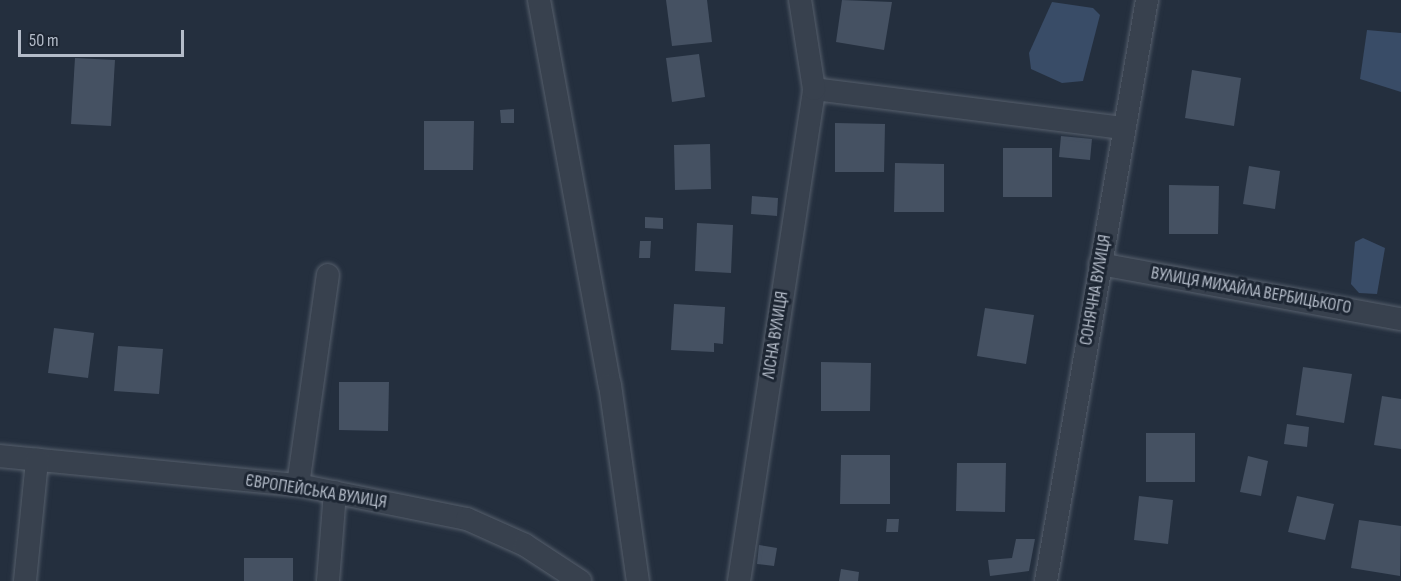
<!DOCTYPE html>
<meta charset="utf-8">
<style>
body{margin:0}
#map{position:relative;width:1401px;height:581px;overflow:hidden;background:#242f3e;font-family:"Sofia Sans Condensed",sans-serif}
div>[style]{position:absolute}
.water>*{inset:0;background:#394c67}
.building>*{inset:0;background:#455162}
.roads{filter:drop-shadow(0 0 2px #565f6c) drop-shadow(0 0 2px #565f6c)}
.minor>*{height:22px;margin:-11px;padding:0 11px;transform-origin:11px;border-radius:11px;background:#38414e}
span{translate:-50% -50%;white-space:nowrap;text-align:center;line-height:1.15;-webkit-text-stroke:6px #1d2633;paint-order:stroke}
.street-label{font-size:18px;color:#b4bcc9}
.scale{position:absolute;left:18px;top:30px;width:166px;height:27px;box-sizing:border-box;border:3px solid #b4bcc9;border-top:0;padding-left:8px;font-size:18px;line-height:21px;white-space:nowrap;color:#b4bcc9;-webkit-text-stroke:4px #1d2633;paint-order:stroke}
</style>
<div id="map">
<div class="water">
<i style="clip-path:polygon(1052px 2px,1093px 8px,1100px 15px,1083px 81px,1062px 83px,1031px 69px,1029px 53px)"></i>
<i style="clip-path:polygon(1367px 30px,1401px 33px,1401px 92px,1360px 79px)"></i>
<i style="clip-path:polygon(1363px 238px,1385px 248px,1377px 294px,1359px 293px,1351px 284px,1355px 242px)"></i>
</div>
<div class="building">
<i style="clip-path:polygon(666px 0,707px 0,712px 42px,672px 46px)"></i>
<i style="clip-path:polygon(842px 0,892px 2px,884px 50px,836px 42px)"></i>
<i style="clip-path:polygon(699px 54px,705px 97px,672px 102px,666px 58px)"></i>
<i style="clip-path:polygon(75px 58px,115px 60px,111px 126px,71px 124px)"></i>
<i style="clip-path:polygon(1192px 70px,1241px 78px,1234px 126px,1185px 118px)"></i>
<i style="clip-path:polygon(514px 109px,514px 123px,501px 123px,500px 110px)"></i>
<i style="clip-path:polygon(424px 121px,474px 121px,473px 170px,424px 170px)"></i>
<i style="clip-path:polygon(835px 123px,885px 124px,884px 172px,835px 172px)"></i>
<i style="clip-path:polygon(1061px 136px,1092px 139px,1090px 160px,1059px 157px)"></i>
<i style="clip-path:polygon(710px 144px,711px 189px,675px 190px,674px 145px)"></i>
<i style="clip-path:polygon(1003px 148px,1052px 148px,1052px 197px,1003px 197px)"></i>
<i style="clip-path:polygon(895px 163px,944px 164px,944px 212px,894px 212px)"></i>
<i style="clip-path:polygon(1249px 166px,1280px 171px,1275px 209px,1243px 204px)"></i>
<i style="clip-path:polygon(1169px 185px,1219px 186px,1218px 234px,1169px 234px)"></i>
<i style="clip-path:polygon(752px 196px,778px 198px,777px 216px,751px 214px)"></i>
<i style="clip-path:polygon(645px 217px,663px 218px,663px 229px,645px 228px)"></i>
<i style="clip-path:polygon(697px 223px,733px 225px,731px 273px,695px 271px)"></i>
<i style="clip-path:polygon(640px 241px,651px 241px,650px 258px,639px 258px)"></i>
<i style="clip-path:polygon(674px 304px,725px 307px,723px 344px,714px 343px,714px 352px,671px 350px)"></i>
<i style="clip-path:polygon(985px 308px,1034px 315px,1026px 364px,977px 356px)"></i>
<i style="clip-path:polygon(54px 328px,94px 333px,88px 378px,48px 373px)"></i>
<i style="clip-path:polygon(118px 346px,163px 349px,159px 394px,114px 391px)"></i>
<i style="clip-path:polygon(821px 362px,871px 363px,870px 411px,821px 411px)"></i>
<i style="clip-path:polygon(1303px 367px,1352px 374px,1344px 423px,1296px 415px)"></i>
<i style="clip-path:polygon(339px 382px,389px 382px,388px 431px,339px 430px)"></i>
<i style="clip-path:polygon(1382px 396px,1401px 399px,1401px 449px,1374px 445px)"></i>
<i style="clip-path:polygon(1287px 424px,1309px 427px,1307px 447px,1284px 444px)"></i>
<i style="clip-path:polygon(1146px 433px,1195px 433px,1195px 482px,1146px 482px)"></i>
<i style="clip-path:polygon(841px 455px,890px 455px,890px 504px,840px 504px)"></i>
<i style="clip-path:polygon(1248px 456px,1268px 461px,1261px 496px,1240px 492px)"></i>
<i style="clip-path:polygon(957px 463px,1006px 463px,1005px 512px,956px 511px)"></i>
<i style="clip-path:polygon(1139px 496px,1173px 500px,1168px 544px,1134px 540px)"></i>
<i style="clip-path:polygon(1297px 496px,1334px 504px,1325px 540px,1288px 532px)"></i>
<i style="clip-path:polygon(887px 519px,899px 519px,898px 532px,886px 532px)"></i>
<i style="clip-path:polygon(1359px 520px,1401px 526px,1400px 576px,1351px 568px)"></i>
<i style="clip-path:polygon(1016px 539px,1035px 539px,1029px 571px,990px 576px,988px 560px,1012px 558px)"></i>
<i style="clip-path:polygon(759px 545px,777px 548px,774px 566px,757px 564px)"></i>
<i style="clip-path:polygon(244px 558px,293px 558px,293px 581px,244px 581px)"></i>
<i style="clip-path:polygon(841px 569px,859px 572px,858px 581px,839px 581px)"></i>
</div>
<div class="roads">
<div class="minor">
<i style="left:539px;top:0;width:391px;rotate:79.6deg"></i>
<i style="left:610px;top:385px;width:198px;rotate:81.9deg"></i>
<i style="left:814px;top:89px;width:312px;rotate:7.2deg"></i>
<i style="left:1100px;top:264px;width:306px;rotate:10.4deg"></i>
<i style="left:0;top:456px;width:299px;rotate:5.6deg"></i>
<i style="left:298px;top:485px;width:172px;rotate:11.4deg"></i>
<i style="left:467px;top:519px;width:64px;rotate:24.1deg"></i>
<i style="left:525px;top:545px;width:66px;rotate:33.2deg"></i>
<i style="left:298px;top:485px;width:212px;rotate:-81.9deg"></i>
<i style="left:25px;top:581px;width:122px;rotate:-84.3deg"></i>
<i style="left:328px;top:581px;width:89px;rotate:-85.5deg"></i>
<i style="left:739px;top:581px;width:498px;rotate:-81.3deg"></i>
<i style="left:814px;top:89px;width:90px;rotate:-98.9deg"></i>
<i style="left:1046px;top:581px;width:590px;rotate:-80.14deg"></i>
</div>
</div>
<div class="street-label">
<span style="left:1096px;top:290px;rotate:-80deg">СОНЯЧНА ВУЛИЦЯ</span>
<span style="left:1251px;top:291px;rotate:10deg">ВУЛИЦЯ МИХАЙЛА ВЕРБИЦЬКОГО</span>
<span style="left:776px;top:335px;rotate:-81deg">ЛІСНА ВУЛИЦЯ</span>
<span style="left:316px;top:492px;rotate:9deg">ЄВРОПЕЙСЬКА ВУЛИЦЯ</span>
</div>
<div class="scale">50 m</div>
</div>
